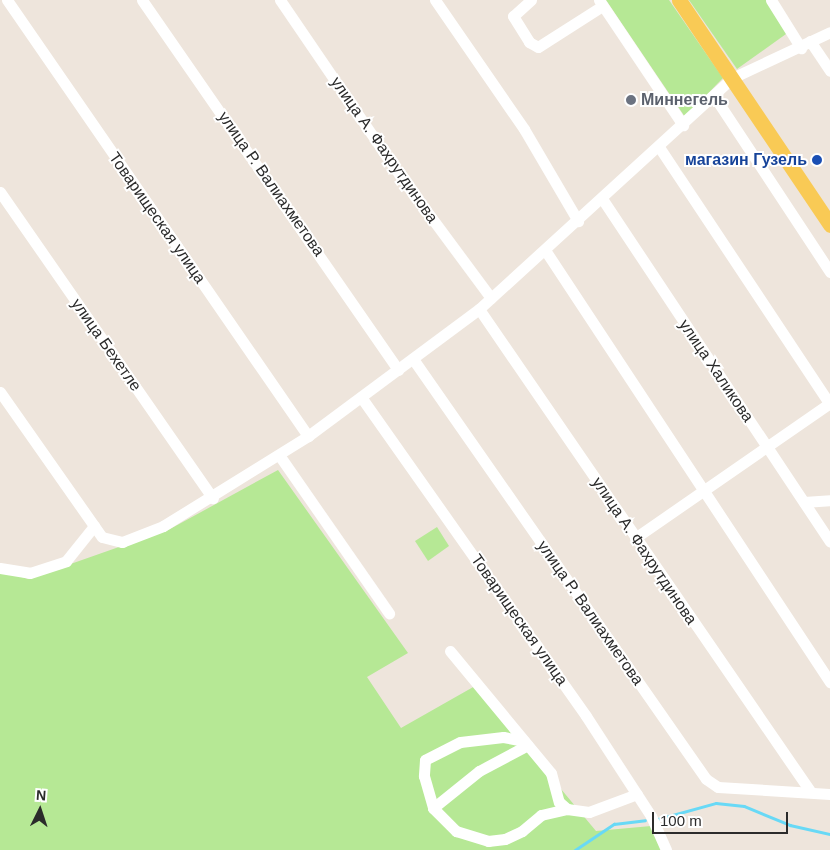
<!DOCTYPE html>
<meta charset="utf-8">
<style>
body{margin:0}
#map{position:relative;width:830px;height:850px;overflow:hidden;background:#eee5dc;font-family:Helvetica,sans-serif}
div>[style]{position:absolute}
.green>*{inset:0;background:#b6e895}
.stream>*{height:2.5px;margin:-1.25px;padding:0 1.25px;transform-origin:1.25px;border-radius:1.25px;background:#68d9f6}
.minor>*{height:11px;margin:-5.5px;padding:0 5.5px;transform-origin:5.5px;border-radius:5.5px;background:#fff}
.major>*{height:15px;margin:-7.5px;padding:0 7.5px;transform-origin:7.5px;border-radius:7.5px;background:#f9ca55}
.dots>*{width:14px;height:14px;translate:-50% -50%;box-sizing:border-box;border:2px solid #fff;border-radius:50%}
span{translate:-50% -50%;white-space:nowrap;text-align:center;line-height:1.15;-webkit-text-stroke:4px #fff;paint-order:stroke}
.worship-label{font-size:16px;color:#5b616d;font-weight:700}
.left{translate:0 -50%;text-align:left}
.street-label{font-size:16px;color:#2b2b2b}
.transit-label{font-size:16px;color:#164399;font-weight:700}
.right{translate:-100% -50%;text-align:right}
.north{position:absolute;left:15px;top:785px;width:50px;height:50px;-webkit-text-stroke:4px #fff;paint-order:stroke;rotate:4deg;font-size:14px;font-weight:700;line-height:20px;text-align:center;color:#2b2b2b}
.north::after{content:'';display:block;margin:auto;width:18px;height:22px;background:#2b2b2b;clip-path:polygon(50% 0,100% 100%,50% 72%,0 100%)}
.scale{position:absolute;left:652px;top:812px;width:136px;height:22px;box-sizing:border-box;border:2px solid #2b2b2b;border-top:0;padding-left:6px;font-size:15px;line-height:18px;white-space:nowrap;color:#2b2b2b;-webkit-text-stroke:4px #fff;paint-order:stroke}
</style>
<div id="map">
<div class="green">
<i style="clip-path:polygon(606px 0,669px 0,723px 78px,685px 117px)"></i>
<i style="clip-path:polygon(689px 0,772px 0,793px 29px,737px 69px)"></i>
<i style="clip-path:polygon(278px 470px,408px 653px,367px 677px,401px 728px,475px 686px,596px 831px,651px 826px,661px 850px,0 850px,0 570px,28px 579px,170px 529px)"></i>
<i style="clip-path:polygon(437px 527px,449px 546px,428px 561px,415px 541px)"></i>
</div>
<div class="stream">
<i style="left:658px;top:819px;width:60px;rotate:-15.4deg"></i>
<i style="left:716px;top:803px;width:28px;rotate:6deg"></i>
<i style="left:744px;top:806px;width:50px;rotate:22.4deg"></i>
<i style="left:790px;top:825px;width:41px;rotate:12.7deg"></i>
<i style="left:575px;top:850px;width:47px;rotate:-33.7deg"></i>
<i style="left:614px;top:824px;width:31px;rotate:-7deg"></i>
</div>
<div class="minor">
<i style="left:7px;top:0;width:530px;rotate:55.38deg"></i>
<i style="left:142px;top:0;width:450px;rotate:55.3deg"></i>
<i style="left:280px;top:0;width:197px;rotate:55.7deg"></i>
<i style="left:391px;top:163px;width:168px;rotate:53.5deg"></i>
<i style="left:435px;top:0;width:157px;rotate:55.4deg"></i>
<i style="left:524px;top:129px;width:107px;rotate:59.6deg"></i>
<i style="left:531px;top:0;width:24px;rotate:138deg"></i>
<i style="left:513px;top:16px;width:31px;rotate:58deg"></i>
<i style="left:529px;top:42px;width:10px;rotate:29deg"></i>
<i style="left:538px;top:47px;width:76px;rotate:-32.6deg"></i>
<i style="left:599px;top:0;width:151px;rotate:56.1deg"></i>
<i style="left:771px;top:0;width:57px;rotate:58deg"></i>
<i style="left:810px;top:41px;width:36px;rotate:56deg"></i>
<i style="left:714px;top:96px;width:211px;rotate:56.6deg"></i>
<i style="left:659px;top:147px;width:309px;rotate:56.4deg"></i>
<i style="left:0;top:192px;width:373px;rotate:55.2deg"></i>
<i style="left:603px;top:200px;width:410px;rotate:56.4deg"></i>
<i style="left:545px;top:250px;width:518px;rotate:56.59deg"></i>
<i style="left:479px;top:309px;width:585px;rotate:55.52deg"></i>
<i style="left:413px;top:359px;width:512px;rotate:55.1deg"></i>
<i style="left:706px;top:779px;width:14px;rotate:34deg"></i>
<i style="left:718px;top:787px;width:112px;rotate:3.6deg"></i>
<i style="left:0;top:392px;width:177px;rotate:54.9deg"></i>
<i style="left:102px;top:537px;width:21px;rotate:14deg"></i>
<i style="left:122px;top:542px;width:44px;rotate:-21.3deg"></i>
<i style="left:163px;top:526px;width:171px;rotate:-31.8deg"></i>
<i style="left:308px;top:436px;width:213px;rotate:-36.6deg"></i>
<i style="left:479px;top:309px;width:343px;rotate:-42.4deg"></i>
<i style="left:732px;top:78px;width:108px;rotate:-25.1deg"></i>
<i style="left:361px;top:397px;width:390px;rotate:54.8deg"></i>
<i style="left:586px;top:716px;width:119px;rotate:57deg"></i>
<i style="left:651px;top:816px;width:37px;rotate:66deg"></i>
<i style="left:279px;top:455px;width:193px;rotate:55.2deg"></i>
<i style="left:804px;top:502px;width:26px;rotate:-4deg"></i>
<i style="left:635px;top:538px;width:237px;rotate:-34.7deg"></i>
<i style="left:0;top:568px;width:30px;rotate:9deg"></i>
<i style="left:30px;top:573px;width:38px;rotate:-18deg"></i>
<i style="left:66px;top:561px;width:45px;rotate:-51.3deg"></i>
<i style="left:450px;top:651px;width:158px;rotate:50.4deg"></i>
<i style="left:551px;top:773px;width:30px;rotate:75deg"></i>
<i style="left:559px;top:802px;width:11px;rotate:41deg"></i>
<i style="left:567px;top:809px;width:22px;rotate:8deg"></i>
<i style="left:589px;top:812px;width:51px;rotate:-20.6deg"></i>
<i style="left:524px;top:741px;width:21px;rotate:-169deg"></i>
<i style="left:503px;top:737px;width:43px;rotate:173.4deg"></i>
<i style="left:460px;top:742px;width:39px;rotate:153deg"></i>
<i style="left:425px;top:760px;width:16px;rotate:94deg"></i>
<i style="left:424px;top:776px;width:33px;rotate:74deg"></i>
<i style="left:433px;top:808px;width:33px;rotate:45deg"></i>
<i style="left:456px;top:831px;width:34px;rotate:17deg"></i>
<i style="left:488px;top:841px;width:17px;rotate:-7deg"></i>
<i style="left:505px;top:839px;width:19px;rotate:-25deg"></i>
<i style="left:522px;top:831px;width:25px;rotate:-40deg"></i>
<i style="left:541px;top:815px;width:27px;rotate:-13deg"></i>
<i style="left:433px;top:808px;width:59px;rotate:-38.8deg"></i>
<i style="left:479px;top:771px;width:55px;rotate:-28deg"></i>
</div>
<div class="major">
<i style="left:679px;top:0;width:271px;rotate:56.1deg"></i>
</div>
<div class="dots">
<i style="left:631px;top:100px;background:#6b7280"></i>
<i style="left:817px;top:160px;background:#1a4fb4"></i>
</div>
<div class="worship-label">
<span class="left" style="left:641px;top:100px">Миннегель</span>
</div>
<div class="street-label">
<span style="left:384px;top:150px;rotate:55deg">улица А. Фахрутдинова</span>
<span style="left:271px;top:184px;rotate:55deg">улица Р. Валиахметова</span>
<span style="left:157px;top:218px;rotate:55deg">Товарищеская улица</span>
<span style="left:106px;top:345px;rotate:55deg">улица Бехетле</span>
<span style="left:716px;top:371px;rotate:56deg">улица Халикова</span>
<span style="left:644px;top:551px;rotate:56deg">улица А. Фахрутдинова</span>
<span style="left:590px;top:613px;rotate:55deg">улица Р. Валиахметова</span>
<span style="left:519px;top:620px;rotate:55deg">Товарищеская улица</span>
</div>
<div class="transit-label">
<span class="right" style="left:807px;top:160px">магазин Гузель</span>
</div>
<div class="north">N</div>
<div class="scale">100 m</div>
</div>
